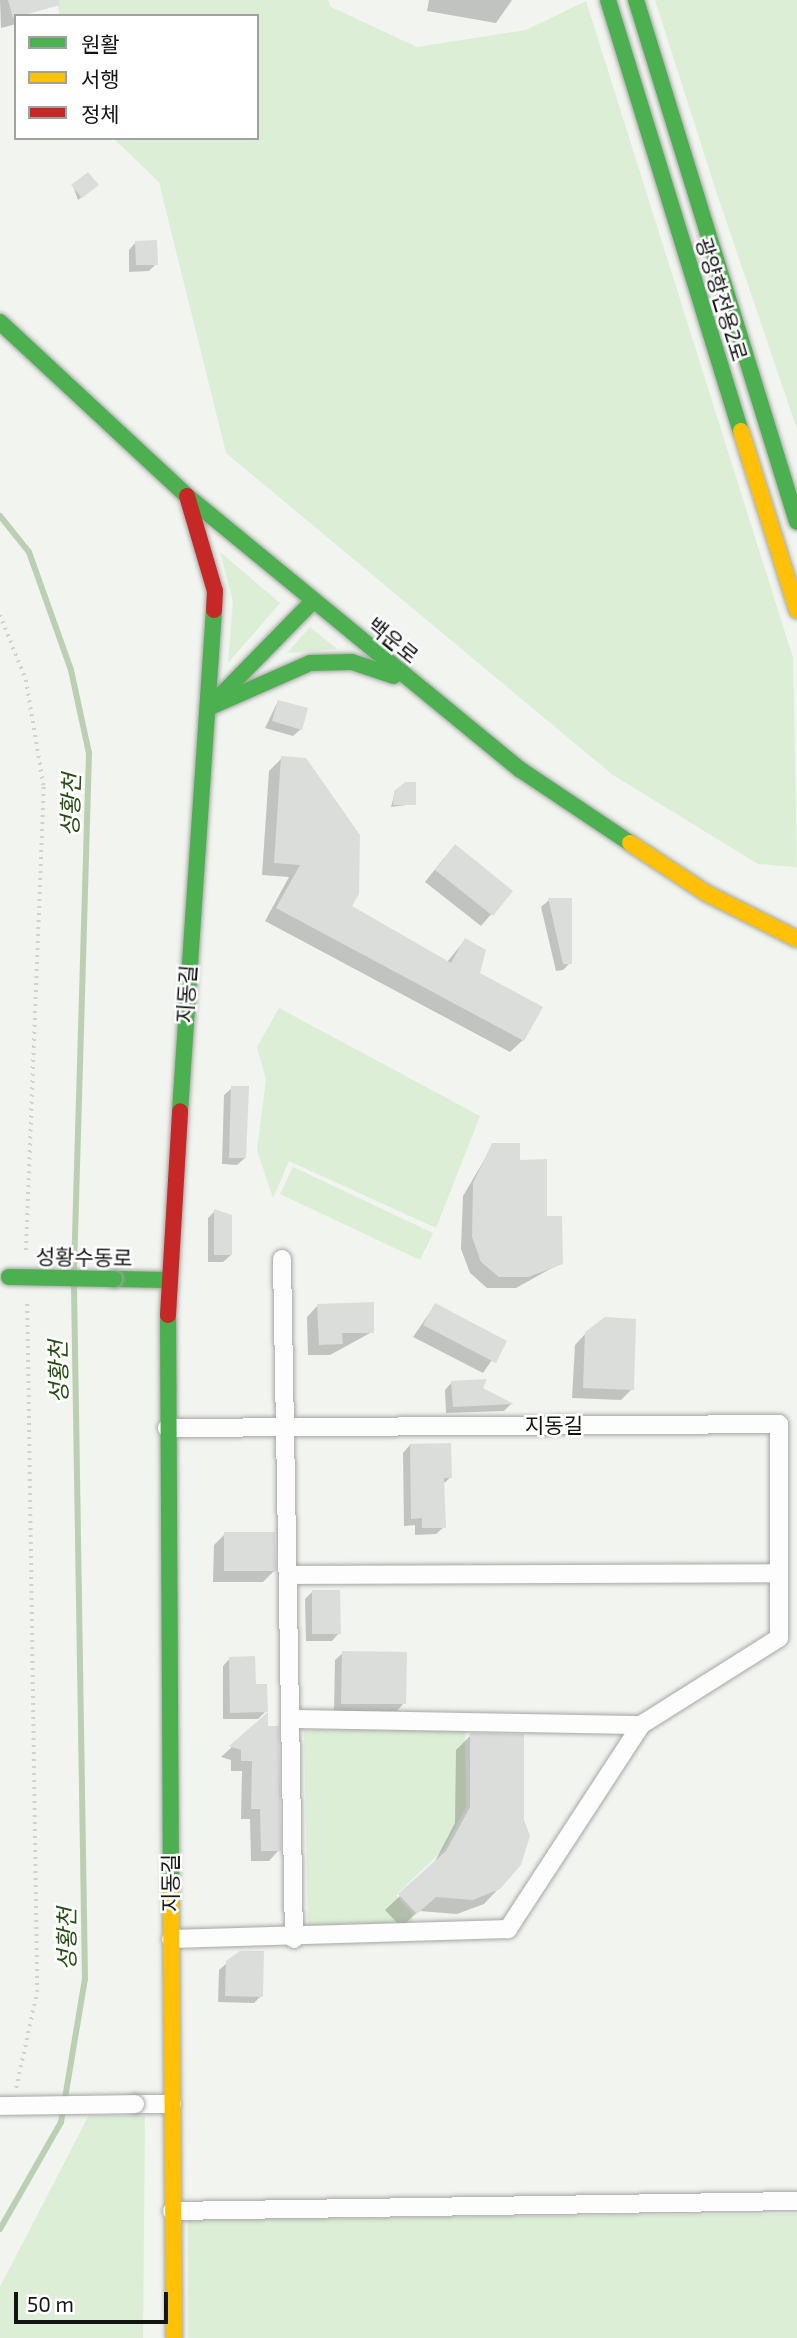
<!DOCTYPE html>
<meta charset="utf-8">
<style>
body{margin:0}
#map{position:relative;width:797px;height:2338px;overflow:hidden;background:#f1f4ef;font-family:"Exo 2","Noto Sans KR",sans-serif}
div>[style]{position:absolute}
.green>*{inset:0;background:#dceed5}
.shadow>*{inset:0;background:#0003}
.stream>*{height:6px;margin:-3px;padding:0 3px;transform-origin:3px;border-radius:3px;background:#bbd0b2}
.building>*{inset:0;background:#daddd9}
.path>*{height:3.5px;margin-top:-1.75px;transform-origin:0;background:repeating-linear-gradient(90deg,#d2d3d1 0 2px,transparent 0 7px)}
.roads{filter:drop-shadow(0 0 2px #a5a7a4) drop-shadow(0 0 2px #a5a7a4)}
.street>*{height:18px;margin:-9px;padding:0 9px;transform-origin:9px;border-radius:9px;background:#fdfdfd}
.fast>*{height:16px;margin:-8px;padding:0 8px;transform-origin:8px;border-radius:8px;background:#4caf50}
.slow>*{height:16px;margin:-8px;padding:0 8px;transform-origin:8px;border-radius:8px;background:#ffc107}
.jam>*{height:16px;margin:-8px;padding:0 8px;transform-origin:8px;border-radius:8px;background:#c62828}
.bridges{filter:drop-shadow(0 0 2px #a5a7a4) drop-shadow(0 0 2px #a5a7a4)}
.street-bridge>*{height:18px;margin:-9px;padding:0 9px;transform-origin:9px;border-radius:9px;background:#fdfdfd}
.fast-bridge>*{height:16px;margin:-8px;padding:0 8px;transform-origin:8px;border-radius:8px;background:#4caf50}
span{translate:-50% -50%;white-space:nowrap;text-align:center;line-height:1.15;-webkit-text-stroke:5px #fff;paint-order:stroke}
.street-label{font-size:21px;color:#131513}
.water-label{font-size:23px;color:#284e15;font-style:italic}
.legend{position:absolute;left:14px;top:14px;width:245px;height:126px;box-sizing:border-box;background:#fff;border:2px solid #a1a1a1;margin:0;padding:9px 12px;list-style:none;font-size:21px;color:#131513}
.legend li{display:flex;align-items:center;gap:14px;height:35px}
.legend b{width:35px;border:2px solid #a1a1a1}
.scale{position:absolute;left:14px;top:2292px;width:154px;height:32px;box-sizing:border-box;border:4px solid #131513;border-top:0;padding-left:9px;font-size:21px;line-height:24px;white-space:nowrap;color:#131513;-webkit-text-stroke:5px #fff;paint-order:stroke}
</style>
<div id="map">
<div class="green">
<i style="clip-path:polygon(56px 0,328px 0,331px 7px,417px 47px,526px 30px,586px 1px,793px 658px,797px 867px,758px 864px,613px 775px,226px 453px,159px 182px,113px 138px,257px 138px,257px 16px,60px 16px)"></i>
<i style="clip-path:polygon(655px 0,797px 0,797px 429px,716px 191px)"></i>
<i style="clip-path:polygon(220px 552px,280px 603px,228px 663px,233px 601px)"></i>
<i style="clip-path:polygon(310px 627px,337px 649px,287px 653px)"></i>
<i style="clip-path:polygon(279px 1008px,480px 1116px,436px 1228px,289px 1161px,273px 1198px,257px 1150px,266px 1080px,257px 1047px)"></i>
<i style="clip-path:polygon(293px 1167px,433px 1233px,420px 1260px,280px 1194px)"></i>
<i style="clip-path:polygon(465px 1727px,466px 1807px,444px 1849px,396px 1895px,412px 1913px,413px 1924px,308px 1927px,304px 1730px)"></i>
<i style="clip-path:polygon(89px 2115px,145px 2116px,143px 2338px,0 2338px,0 2287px)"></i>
<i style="clip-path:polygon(797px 2214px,797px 2338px,188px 2338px,188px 2219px)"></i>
</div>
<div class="shadow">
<i style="clip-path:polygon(0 0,39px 0,41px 9px,16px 16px,16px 24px,1px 28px)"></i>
<i style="clip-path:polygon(429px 0,512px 0,496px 23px,427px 11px)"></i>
<i style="clip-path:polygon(73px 186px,93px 188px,78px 200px)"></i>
<i style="clip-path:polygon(136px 242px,156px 264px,149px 271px,129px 272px,129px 250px)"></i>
<i style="clip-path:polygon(278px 701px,301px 729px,293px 736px,265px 728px)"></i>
<i style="clip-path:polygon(282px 758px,349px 907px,447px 962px,465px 940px,478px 974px,523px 1040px,510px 1052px,265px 921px,289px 877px,262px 875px,269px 771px)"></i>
<i style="clip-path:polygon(395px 792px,414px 804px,391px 807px)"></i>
<i style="clip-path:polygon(444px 858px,511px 891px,481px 926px,425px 882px)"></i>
<i style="clip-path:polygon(549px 900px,570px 963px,563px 970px,556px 971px,541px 907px)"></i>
<i style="clip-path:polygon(232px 1088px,245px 1158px,237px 1165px,222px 1164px,224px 1095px)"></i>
<i style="clip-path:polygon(493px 1145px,519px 1161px,561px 1263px,516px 1288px,487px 1288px,470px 1273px,461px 1249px,463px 1196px)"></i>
<i style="clip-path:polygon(215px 1211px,231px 1255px,223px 1262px,208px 1262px,208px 1218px)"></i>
<i style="clip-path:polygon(318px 1305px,372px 1332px,330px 1355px,308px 1355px,307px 1317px)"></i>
<i style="clip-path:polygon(435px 1305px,505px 1341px,483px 1373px,413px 1337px)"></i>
<i style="clip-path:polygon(586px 1333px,632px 1389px,621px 1400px,572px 1398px,575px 1345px)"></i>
<i style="clip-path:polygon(452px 1382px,480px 1389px,511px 1404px,504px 1411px,446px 1413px,445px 1390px)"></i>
<i style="clip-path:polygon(410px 1445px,451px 1477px,442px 1485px,444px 1527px,436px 1534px,415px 1535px,415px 1525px,404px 1526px,403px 1453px)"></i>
<i style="clip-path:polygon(225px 1534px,274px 1571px,263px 1582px,213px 1582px,214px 1545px)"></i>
<i style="clip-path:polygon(312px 1592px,339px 1633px,332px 1641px,306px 1641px,305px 1599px)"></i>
<i style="clip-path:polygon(343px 1653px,404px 1703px,397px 1711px,334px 1711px,335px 1660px)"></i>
<i style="clip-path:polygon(230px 1658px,254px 1686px,266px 1711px,258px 1719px,223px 1719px,223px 1666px)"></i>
<i style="clip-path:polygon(266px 1716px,279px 1850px,269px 1861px,251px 1861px,250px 1819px,241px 1819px,242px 1771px,231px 1771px,231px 1760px,221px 1757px)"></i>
<i style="clip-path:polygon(471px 1735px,499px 1888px,484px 1904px,457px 1914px,419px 1911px,401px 1927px,385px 1910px,433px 1865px,455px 1823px,456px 1750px)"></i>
<i style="clip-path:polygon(227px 1963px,261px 1996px,254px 2003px,218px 2002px,219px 1970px)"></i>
</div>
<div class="stream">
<i style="left:0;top:516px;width:46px;rotate:51.1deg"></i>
<i style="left:29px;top:552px;width:125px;rotate:70.4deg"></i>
<i style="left:71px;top:670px;width:85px;rotate:77.8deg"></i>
<i style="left:89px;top:753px;width:518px;rotate:91.66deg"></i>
<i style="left:0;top:2229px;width:123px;rotate:-60.3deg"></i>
<i style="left:61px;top:2122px;width:145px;rotate:-80.5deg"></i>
<i style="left:85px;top:1979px;width:693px;rotate:-90.91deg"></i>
</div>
<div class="building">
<i style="clip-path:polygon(8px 0,59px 0,60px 5px,13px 18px)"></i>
<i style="clip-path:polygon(88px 172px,99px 185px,82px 198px,71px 185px)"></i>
<i style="clip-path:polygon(157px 240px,158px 265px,136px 265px,135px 241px)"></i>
<i style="clip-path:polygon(278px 700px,308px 708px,302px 730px,272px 721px)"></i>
<i style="clip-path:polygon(281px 756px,306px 758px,360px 835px,359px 894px,352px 906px,451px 963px,465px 938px,486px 950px,480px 973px,543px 1007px,524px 1041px,276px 908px,300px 865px,274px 863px)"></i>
<i style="clip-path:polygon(405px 782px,416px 782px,416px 805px,393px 805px,394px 791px)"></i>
<i style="clip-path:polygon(455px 844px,513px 891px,493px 916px,435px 870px)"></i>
<i style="clip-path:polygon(548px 898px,572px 898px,572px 964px,563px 964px)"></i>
<i style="clip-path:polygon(231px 1086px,249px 1086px,246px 1158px,229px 1158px)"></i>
<i style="clip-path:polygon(492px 1143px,520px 1143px,520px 1160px,547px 1159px,547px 1216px,562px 1216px,563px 1264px,528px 1277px,499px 1277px,481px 1262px,472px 1237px,473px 1183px)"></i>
<i style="clip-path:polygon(214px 1209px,232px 1215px,232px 1255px,214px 1255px)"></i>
<i style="clip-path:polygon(374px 1302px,374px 1333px,342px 1333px,343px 1344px,319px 1345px,317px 1304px)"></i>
<i style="clip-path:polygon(435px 1303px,507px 1341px,496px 1363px,423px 1325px)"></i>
<i style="clip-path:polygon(605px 1317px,636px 1319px,634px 1390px,583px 1388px,585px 1332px)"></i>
<i style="clip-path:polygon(487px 1379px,483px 1388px,514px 1404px,453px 1407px,451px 1381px)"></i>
<i style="clip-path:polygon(451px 1443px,452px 1478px,444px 1478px,446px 1528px,422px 1528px,422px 1518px,411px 1519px,410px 1444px)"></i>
<i style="clip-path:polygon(224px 1532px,275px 1532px,276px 1571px,224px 1571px)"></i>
<i style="clip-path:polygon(312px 1590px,340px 1590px,341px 1634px,312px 1634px)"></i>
<i style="clip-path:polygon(342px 1651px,407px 1652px,406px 1704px,341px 1704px)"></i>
<i style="clip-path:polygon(255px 1656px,256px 1684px,267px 1684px,268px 1712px,230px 1713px,229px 1657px)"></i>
<i style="clip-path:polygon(268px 1712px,268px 1726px,279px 1726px,281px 1851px,261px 1851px,260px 1809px,251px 1809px,252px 1761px,241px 1761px,241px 1750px,229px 1746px)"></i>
<i style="clip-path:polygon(470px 1733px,524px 1734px,524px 1820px,530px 1836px,521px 1865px,500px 1889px,473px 1900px,436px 1897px,417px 1914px,398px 1894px,446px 1851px,470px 1807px)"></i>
<i style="clip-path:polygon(240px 1951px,264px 1951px,263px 1997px,225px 1996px,226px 1961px)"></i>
</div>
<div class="path">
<i style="left:0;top:615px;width:70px;rotate:68.2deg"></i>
<i style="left:26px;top:680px;width:109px;rotate:80.5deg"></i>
<i style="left:44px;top:787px;width:467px;rotate:92.2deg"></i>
<i style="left:16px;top:2088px;width:98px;rotate:-77.7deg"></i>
<i style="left:37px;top:1992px;width:692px;rotate:-90.83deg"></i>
</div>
<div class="roads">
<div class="street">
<i style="left:282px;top:1259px;width:680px;rotate:88.99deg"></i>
<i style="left:167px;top:1428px;width:612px;rotate:-0.37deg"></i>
<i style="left:779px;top:1424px;width:214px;rotate:90deg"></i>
<i style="left:779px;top:1638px;width:163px;rotate:147.8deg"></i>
<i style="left:641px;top:1725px;width:244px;rotate:123.1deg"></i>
<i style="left:508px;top:1929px;width:337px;rotate:178.3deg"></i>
<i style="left:288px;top:1575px;width:491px;rotate:-0.2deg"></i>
<i style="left:291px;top:1719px;width:350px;rotate:1deg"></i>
<i style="left:135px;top:2104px;width:37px"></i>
<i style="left:172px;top:2211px;width:625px;rotate:-0.92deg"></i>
</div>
<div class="fast">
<i style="left:608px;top:0;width:451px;rotate:72.9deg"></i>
<i style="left:636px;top:0;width:546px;rotate:72.86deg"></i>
<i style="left:0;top:322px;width:255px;rotate:42.9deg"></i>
<i style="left:187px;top:496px;width:432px;rotate:39.4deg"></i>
<i style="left:521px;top:770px;width:131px;rotate:33.8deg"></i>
<i style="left:223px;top:693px;width:127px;rotate:-45.6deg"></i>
<i style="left:208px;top:708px;width:111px;rotate:-23.8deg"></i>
<i style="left:310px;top:663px;width:42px;rotate:-1.4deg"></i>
<i style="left:352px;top:662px;width:44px;rotate:18.4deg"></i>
<i style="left:180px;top:1111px;width:502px;rotate:-86.12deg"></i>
<i style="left:114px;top:1279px;width:54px;rotate:1.1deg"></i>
<i style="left:168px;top:1315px;width:579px;rotate:89.7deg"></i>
</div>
<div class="slow">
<i style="left:741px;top:431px;width:188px;rotate:72.6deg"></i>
<i style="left:630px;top:843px;width:91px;rotate:33.3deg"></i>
<i style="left:706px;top:893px;width:102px;rotate:26.8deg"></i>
<i style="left:171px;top:1894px;width:444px;rotate:89.6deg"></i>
</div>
<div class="jam">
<i style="left:187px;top:496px;width:99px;rotate:73.6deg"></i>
<i style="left:215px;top:591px;width:19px;rotate:93deg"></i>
<i style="left:168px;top:1315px;width:204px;rotate:-86.6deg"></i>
</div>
</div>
<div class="bridges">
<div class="street-bridge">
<i style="left:0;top:2106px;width:135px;rotate:-0.8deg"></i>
</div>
<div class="fast-bridge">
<i style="left:9px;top:1277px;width:105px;rotate:1.1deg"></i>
</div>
</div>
<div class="street-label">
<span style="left:722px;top:299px;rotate:73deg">광양항전용2로</span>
<span style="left:393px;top:640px;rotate:39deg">백운로</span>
<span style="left:186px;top:994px;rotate:-86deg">지동길</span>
<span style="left:84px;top:1257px;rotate:1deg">성황수동로</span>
<span style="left:554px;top:1425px">지동길</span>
<span style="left:170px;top:1883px;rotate:-90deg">지동길</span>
</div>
<div class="water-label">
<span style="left:70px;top:805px;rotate:-88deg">성황천</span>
<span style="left:58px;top:1372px;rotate:-91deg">성황천</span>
<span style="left:66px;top:1939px;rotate:-90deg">성황천</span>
</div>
<ul class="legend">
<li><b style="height:9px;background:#4caf50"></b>원활</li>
<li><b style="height:9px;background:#ffc107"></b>서행</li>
<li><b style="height:9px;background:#c62828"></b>정체</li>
</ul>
<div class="scale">50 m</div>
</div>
